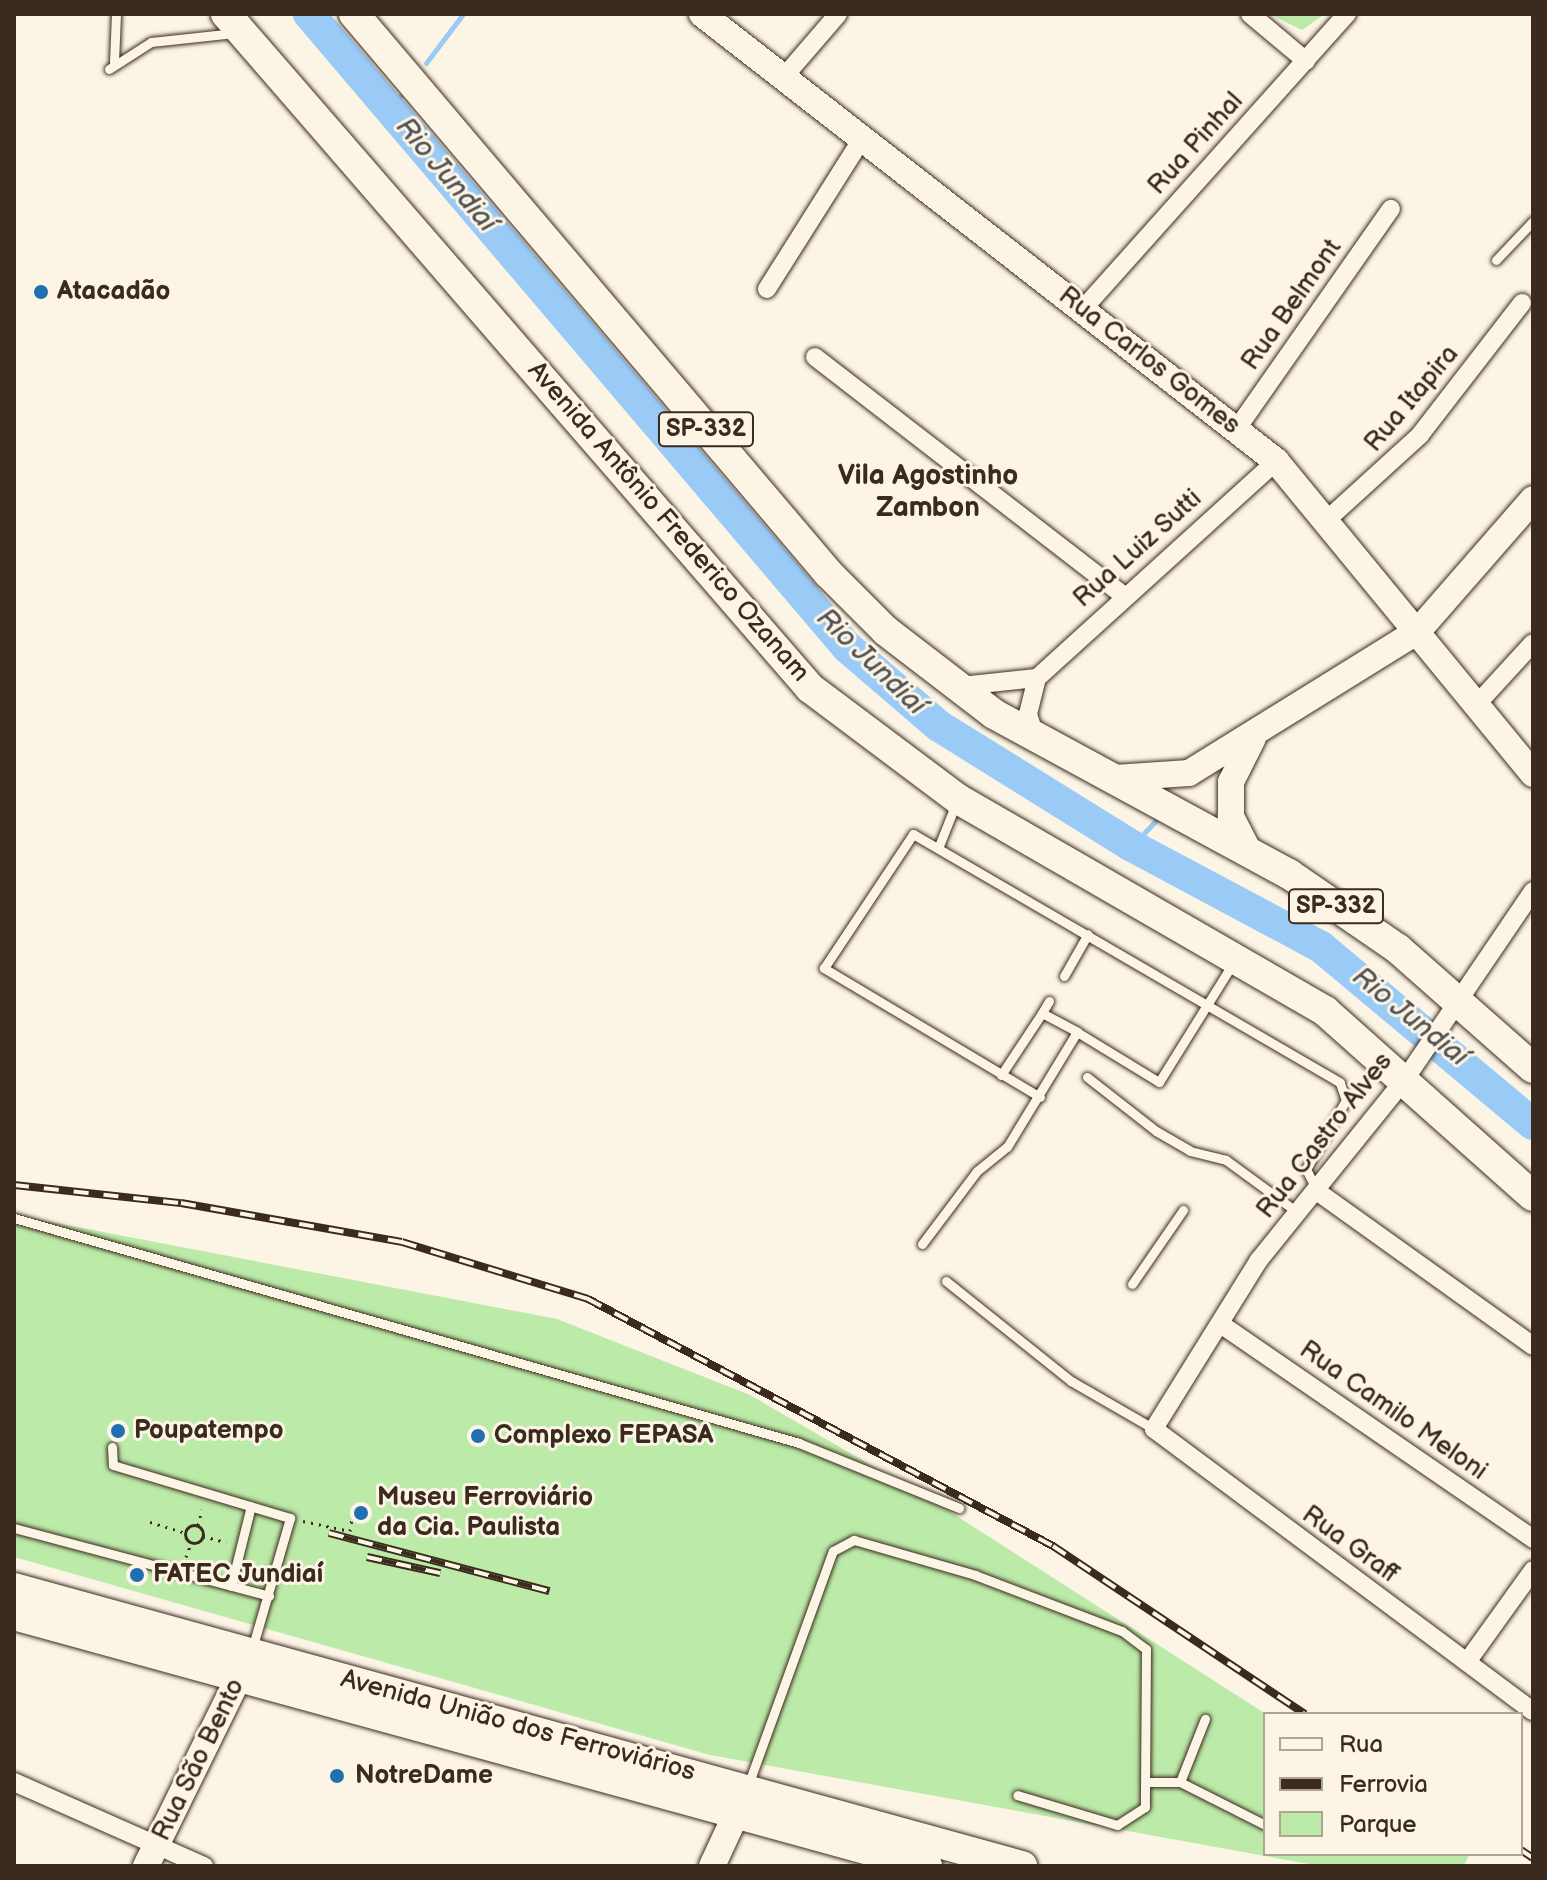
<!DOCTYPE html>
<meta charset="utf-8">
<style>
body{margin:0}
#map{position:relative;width:1547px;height:1880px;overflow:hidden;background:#fcf5e5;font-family:"Balsamiq Sans",sans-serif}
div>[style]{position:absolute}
.green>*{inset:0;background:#bceaa9}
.stream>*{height:5px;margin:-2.5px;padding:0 2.5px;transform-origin:2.5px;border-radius:2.5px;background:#9acaf6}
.river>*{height:32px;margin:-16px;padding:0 16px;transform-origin:16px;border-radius:16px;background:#9acaf6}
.path>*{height:3px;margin-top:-1.5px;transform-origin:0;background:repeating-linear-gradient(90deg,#3b2a1e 0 2px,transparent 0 8px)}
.path>.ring{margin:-1.5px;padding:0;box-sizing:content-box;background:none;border:3px solid #3b2a1e;border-radius:50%}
.roads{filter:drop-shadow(0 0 2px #3b2a1e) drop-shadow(0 0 2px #3b2a1e)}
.lane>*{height:9px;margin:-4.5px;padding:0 4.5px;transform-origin:4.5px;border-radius:4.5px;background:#fcf5e5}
.street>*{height:18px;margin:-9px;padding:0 9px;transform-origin:9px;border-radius:9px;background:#fcf5e5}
.secondary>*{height:26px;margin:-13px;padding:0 13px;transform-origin:13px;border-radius:13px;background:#fcf5e5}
.primary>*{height:30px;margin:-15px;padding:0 15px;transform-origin:15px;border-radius:15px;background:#fcf5e5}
.rail>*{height:8px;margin-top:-4px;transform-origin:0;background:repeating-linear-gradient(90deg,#fcf5e5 0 15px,#3b2a1e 0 30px);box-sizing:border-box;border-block:2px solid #3b2a1e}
.dots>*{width:22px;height:22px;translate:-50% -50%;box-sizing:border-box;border:4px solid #fcf5e5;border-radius:50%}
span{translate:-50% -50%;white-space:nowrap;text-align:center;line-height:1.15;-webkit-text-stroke:6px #fcf5e5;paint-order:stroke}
.shield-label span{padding:2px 6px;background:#fcf5e5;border:2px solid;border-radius:6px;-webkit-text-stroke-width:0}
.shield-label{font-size:24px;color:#3b2a1e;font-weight:700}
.street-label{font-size:26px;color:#3b2a1e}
.poi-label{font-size:26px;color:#3b2a1e;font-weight:700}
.left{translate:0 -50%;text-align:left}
.water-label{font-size:28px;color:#535254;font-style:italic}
.neighbourhood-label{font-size:28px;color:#3b2a1e;font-weight:700}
.frame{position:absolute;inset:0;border:16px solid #3b2a1e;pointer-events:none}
.legend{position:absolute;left:1263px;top:1712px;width:260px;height:144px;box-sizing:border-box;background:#fcf5e5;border:2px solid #afa495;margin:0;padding:10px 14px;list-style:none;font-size:24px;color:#3b2a1e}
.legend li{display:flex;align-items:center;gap:16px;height:40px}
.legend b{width:40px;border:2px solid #afa495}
</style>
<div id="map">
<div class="green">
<i style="clip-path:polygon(1269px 14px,1325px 14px,1302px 30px)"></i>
<i style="clip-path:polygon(14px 1215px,557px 1319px,750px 1395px,933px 1501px,1266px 1714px,1265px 1854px,1469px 1855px,1464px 1866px,1320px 1866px,710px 1755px,14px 1557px)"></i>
</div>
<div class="stream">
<i style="left:426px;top:63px;width:61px;rotate:-52.9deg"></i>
<i style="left:390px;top:110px;width:17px;rotate:-54deg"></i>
<i style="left:1132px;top:846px;width:37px;rotate:-47deg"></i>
</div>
<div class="river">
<i style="left:309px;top:14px;width:831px;rotate:49.64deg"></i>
<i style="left:847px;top:647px;width:121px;rotate:40.7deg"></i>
<i style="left:939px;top:726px;width:227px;rotate:31.9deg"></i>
<i style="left:1132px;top:846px;width:214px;rotate:28.1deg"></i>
<i style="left:1321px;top:947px;width:276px;rotate:39.9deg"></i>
</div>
<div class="path">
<i style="left:303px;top:1521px;width:48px;rotate:12deg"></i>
<i style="left:350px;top:1531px;width:13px;rotate:-81deg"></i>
<i style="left:150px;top:1522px;width:37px;rotate:17deg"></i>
<i class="ring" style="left:185px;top:1525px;width:15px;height:15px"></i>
<i style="left:198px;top:1525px;width:16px;rotate:-76deg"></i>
<i style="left:203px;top:1536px;width:24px;rotate:15deg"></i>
<i style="left:186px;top:1557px;width:15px;rotate:-70deg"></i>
</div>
<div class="roads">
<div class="lane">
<i style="left:114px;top:62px;width:48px;rotate:-87.6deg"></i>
<i style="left:109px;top:69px;width:50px;rotate:-32.7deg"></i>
<i style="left:151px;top:42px;width:84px;rotate:-6.1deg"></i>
<i style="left:1496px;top:260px;width:54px;rotate:-46.5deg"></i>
<i style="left:939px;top:846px;width:46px;rotate:-68.4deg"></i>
<i style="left:1064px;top:976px;width:48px;rotate:-60.3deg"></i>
<i style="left:1049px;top:1001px;width:14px;rotate:120deg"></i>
<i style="left:1042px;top:1013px;width:40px;rotate:28deg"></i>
<i style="left:1001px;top:1075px;width:74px;rotate:-56.5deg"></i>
<i style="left:1087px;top:1077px;width:88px;rotate:38deg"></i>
<i style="left:1156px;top:1131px;width:39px;rotate:30deg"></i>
<i style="left:1190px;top:1151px;width:37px;rotate:14deg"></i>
<i style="left:1226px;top:1160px;width:88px;rotate:36.2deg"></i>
<i style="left:1040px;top:1097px;width:252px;rotate:-149.2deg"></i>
<i style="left:824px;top:968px;width:161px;rotate:-56.4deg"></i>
<i style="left:913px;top:834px;width:494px;rotate:30.2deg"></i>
<i style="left:1340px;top:1083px;width:18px;rotate:71deg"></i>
<i style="left:1346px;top:1100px;width:80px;rotate:120.1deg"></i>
<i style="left:1306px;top:1169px;width:25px;rotate:63deg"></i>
<i style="left:14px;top:1218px;width:817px;rotate:15.99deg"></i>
<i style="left:799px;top:1443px;width:173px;rotate:22.1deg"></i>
<i style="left:922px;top:1244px;width:91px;rotate:-53deg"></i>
<i style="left:977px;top:1171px;width:38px;rotate:-39deg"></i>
<i style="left:1007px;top:1147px;width:135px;rotate:-58.7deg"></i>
<i style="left:1077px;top:1032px;width:96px;rotate:31.4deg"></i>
<i style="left:1159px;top:1082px;width:140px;rotate:-58.1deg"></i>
<i style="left:946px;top:1281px;width:160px;rotate:38.7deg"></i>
<i style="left:1071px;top:1381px;width:96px;rotate:30deg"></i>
<i style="left:1132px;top:1284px;width:90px;rotate:-55.4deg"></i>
<i style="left:112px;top:1447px;width:18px;rotate:87deg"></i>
<i style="left:113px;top:1465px;width:185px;rotate:16.7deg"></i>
<i style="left:290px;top:1518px;width:136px;rotate:106.2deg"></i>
<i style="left:14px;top:1528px;width:264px;rotate:14.9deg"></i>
<i style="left:231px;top:1586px;width:82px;rotate:-76deg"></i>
<i style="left:1150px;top:1782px;width:30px"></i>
<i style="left:1180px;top:1782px;width:95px;rotate:26.8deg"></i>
<i style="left:1180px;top:1782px;width:68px;rotate:-68.4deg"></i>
<i style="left:747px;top:1788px;width:252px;rotate:-70.1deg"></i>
<i style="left:833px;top:1551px;width:24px;rotate:-28deg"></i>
<i style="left:854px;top:1540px;width:126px;rotate:16.1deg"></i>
<i style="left:975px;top:1575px;width:157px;rotate:20.9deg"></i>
<i style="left:1122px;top:1631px;width:30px;rotate:37deg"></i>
<i style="left:1146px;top:1649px;width:158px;rotate:90.4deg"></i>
<i style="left:1145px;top:1807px;width:33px;rotate:147deg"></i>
<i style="left:1117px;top:1825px;width:104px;rotate:-163.3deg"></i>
</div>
<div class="street">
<i style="left:1250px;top:14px;width:73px;rotate:40deg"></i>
<i style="left:783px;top:78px;width:84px;rotate:-49.3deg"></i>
<i style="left:767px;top:289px;width:178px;rotate:-57.7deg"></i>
<i style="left:1083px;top:309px;width:396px;rotate:-48.2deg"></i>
<i style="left:815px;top:357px;width:391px;rotate:37.7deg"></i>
<i style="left:1236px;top:430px;width:270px;rotate:-55deg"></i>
<i style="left:1330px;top:517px;width:122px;rotate:-42.3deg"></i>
<i style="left:1420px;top:435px;width:167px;rotate:-52.3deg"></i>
<i style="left:961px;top:686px;width:76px;rotate:-6deg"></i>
<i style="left:1478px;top:703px;width:81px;rotate:-47.5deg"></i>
<i style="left:1035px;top:736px;width:23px;rotate:-108deg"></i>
<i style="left:1028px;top:714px;width:37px;rotate:-76deg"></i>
<i style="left:1037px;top:678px;width:323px;rotate:-42.2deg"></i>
<i style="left:1533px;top:891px;width:227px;rotate:124.2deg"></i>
<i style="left:1405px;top:1079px;width:233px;rotate:128.9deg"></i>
<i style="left:1259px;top:1260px;width:199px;rotate:121.9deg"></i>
<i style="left:1154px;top:1429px;width:472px;rotate:36.7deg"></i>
<i style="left:1318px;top:1192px;width:264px;rotate:35.6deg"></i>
<i style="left:1222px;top:1325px;width:378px;rotate:34.5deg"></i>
<i style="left:1467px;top:1662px;width:113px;rotate:-54.3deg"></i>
<i style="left:14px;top:1782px;width:208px;rotate:23.9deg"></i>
</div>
<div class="secondary">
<i style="left:702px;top:14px;width:728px;rotate:37.91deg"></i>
<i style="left:1276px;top:461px;width:405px;rotate:50.6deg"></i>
<i style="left:1115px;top:778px;width:74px;rotate:-3.9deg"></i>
<i style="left:1189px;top:773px;width:269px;rotate:-31.8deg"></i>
<i style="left:1418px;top:631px;width:175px;rotate:-48.9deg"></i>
<i style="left:1247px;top:848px;width:36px;rotate:-117deg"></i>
<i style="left:1231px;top:816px;width:34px;rotate:-90deg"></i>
<i style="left:1231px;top:782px;width:49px;rotate:-63.4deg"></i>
<i style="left:146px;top:1866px;width:229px;rotate:-63.8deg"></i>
<i style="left:712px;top:1866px;width:76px;rotate:-65.1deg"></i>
</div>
<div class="primary">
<i style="left:226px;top:14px;width:892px;rotate:49.09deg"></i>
<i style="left:810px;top:688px;width:185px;rotate:36.9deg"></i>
<i style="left:958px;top:799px;width:424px;rotate:30deg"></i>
<i style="left:1325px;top:1011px;width:278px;rotate:41.7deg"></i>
<i style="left:354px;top:14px;width:733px;rotate:49.7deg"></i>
<i style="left:828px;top:573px;width:82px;rotate:45deg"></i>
<i style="left:886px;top:631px;width:136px;rotate:37.5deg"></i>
<i style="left:994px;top:714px;width:336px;rotate:28.5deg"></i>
<i style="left:1289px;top:874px;width:132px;rotate:34.5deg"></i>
<i style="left:1398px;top:949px;width:180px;rotate:41.4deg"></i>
<i style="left:14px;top:1588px;width:1046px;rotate:15.42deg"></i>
<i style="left:14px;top:1615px;width:947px;rotate:15.37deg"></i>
</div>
</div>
<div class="rail">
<i style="left:14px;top:1185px;width:168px;rotate:6.2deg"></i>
<i style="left:181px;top:1203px;width:224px;rotate:10deg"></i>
<i style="left:402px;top:1242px;width:195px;rotate:17deg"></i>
<i style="left:588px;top:1299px;width:527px;rotate:27.98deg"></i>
<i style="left:1053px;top:1546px;width:303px;rotate:33.7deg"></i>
<i style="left:329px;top:1533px;width:228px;rotate:14.8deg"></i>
<i style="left:367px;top:1557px;width:75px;rotate:12.4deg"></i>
<i style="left:1521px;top:1850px;width:14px;rotate:34deg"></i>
</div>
<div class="dots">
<i style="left:41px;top:292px;background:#1f6fb2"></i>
<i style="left:118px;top:1431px;background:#1f6fb2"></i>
<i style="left:478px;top:1436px;background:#1f6fb2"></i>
<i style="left:361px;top:1513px;background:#1f6fb2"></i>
<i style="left:137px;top:1575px;background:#1f6fb2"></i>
<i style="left:337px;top:1776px;background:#1f6fb2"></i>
</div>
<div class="shield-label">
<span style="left:706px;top:429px">SP-332</span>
<span style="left:1336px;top:906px">SP-332</span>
</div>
<div class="street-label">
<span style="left:1196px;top:144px;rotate:-48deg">Rua Pinhal</span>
<span style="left:1292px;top:305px;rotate:-55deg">Rua Belmont</span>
<span style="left:1149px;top:361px;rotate:38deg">Rua Carlos Gomes</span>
<span style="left:1412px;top:399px;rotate:-50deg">Rua Itapira</span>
<span style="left:668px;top:522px;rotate:49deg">Avenida Antônio Frederico Ozanam</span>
<span style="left:1138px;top:549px;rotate:-42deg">Rua Luiz Sutti</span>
<span style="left:1325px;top:1136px;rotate:-52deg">Rua Castro Alves</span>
<span style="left:1393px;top:1411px;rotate:35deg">Rua Camilo Meloni</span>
<span style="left:1350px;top:1545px;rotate:36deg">Rua Graff</span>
<span style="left:518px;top:1726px;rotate:15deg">Avenida União dos Ferroviários</span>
<span style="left:199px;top:1760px;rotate:-64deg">Rua São Bento</span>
</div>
<div class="poi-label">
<span class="left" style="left:57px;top:292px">Atacadão</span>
<span class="left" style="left:134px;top:1431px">Poupatempo</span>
<span class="left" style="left:494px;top:1436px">Complexo FEPASA</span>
<span class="left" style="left:377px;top:1513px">Museu Ferroviário<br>da Cia. Paulista</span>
<span class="left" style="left:153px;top:1575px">FATEC Jundiaí</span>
<span class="left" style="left:355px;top:1776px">NotreDame</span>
</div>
<div class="water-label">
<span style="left:446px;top:175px;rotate:50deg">Rio Jundiaí</span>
<span style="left:871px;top:662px;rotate:44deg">Rio Jundiaí</span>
<span style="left:1410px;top:1017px;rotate:39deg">Rio Jundiaí</span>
</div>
<div class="neighbourhood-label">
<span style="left:928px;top:492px">Vila Agostinho<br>Zambon</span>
</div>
<div class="frame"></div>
<ul class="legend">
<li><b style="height:10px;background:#fcf5e5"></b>Rua</li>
<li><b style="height:10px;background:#3b2a1e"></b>Ferrovia</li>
<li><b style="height:22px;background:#bceaa9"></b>Parque</li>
</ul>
</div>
